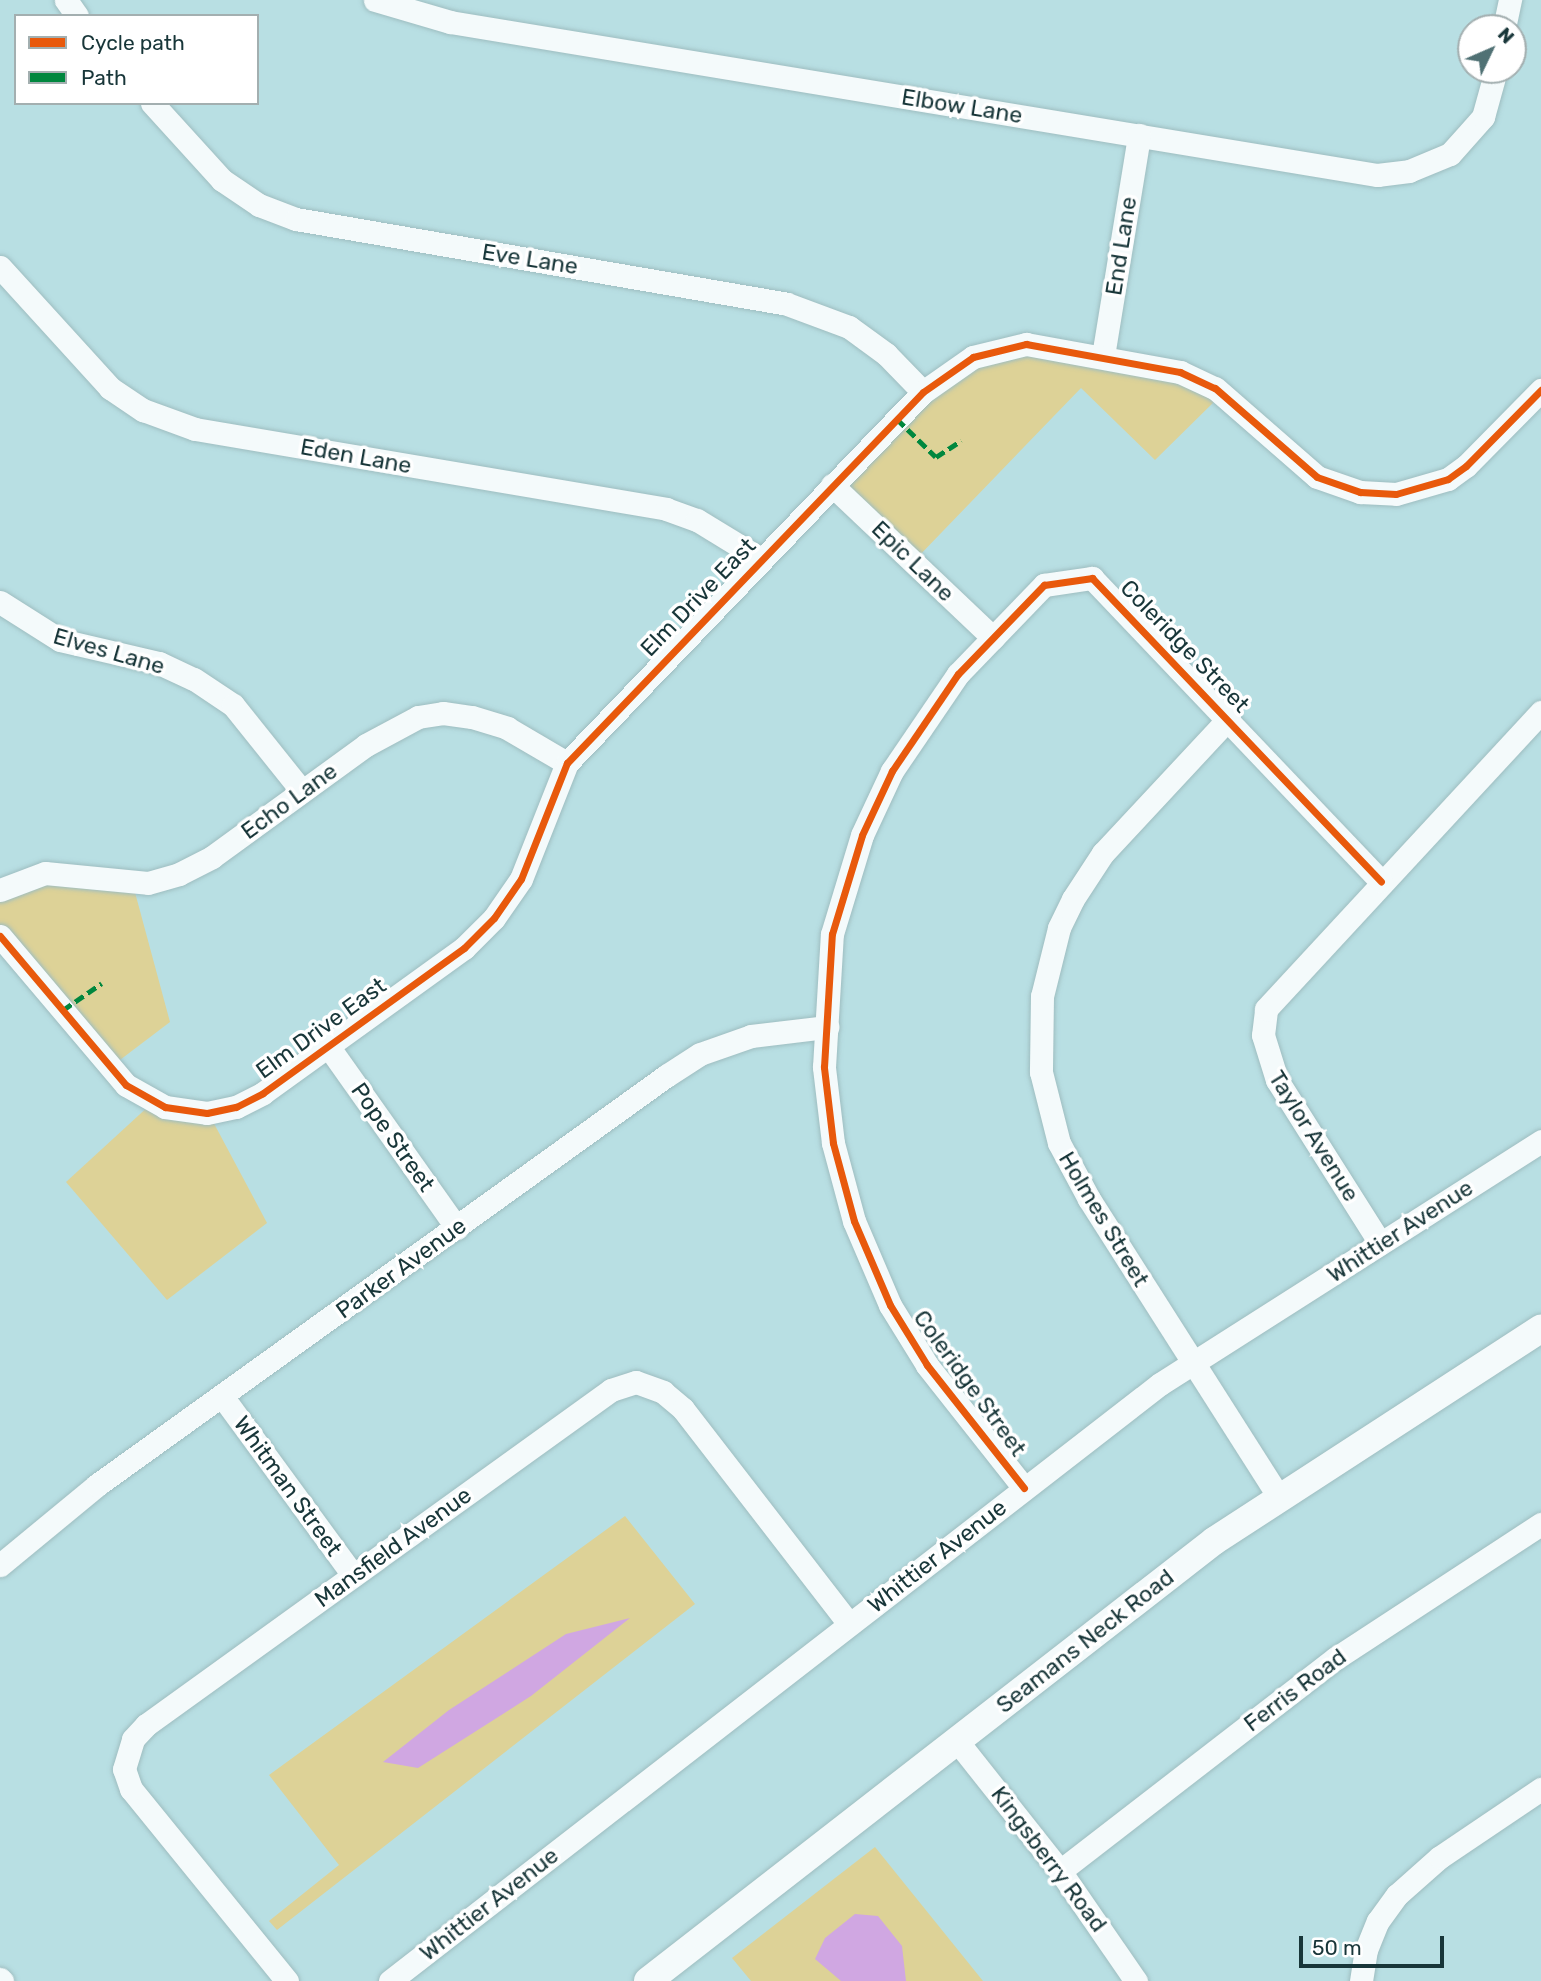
<!DOCTYPE html>
<style>
body{margin:0}
#map{position:relative;width:1541px;height:1981px;overflow:hidden;background:#b8dfe3;font-family:Rubik,sans-serif}
div>[style]{position:absolute}
.green>*{inset:0;background:#ddd297}
.water>*{inset:0;background:#d0a7e2}
.roads{filter:drop-shadow(0 0 2px #9ebdc0) drop-shadow(0 0 2px #9ebdc0)}
.minor>*{height:23px;margin:-11.5px;padding:0 11.5px;transform-origin:11.5px;border-radius:11.5px;background:#f4fafb}
.major>*{height:28px;margin:-14px;padding:0 14px;transform-origin:14px;border-radius:14px;background:#f4fafb}
.quiet>*{height:5px;margin-top:-2.5px;transform-origin:0;background:repeating-linear-gradient(90deg,#00873e 0 10px,transparent 0 15px)}
.cycleway>*{height:7px;margin:-3.5px;padding:0 3.5px;transform-origin:3.5px;border-radius:3.5px;background:#e8590c}
span{translate:-50% -50%;white-space:nowrap;text-align:center;line-height:1.15;-webkit-text-stroke:7px #fff;paint-order:stroke}
.street-label{font-size:23px;color:#183639}
.legend{position:absolute;left:14px;top:14px;width:245px;height:91px;box-sizing:border-box;background:#fff;border:2px solid #a3afb0;margin:0;padding:9px 12px;list-style:none;font-size:21px;color:#183639}
.legend li{display:flex;align-items:center;gap:14px;height:35px}
.legend b{width:35px;border:2px solid #a3afb0}
.north{position:absolute;left:1457px;top:14px;width:70px;height:70px;box-sizing:border-box;background:#fff;border:2px solid #a3afb0;border-radius:50%;rotate:46deg;font-size:19px;font-weight:700;line-height:28px;text-align:center;color:#183639}
.north::after{content:'';display:block;margin:auto;width:24px;height:32px;background:#507174;clip-path:polygon(50% 0,100% 100%,50% 72%,0 100%)}
.scale{position:absolute;left:1299px;top:1936px;width:145px;height:32px;box-sizing:border-box;border:4px solid #183639;border-top:0;padding-left:9px;font-size:21px;line-height:24px;white-space:nowrap;color:#183639;-webkit-text-stroke:5px #fff;paint-order:stroke}
</style>
<div id="map">
<div class="green">
<i style="clip-path:polygon(1025px 348px,1178px 374px,1220px 396px,1155px 460px,1081px 388px,915px 560px,837px 485px,952px 372px)"></i>
<i style="clip-path:polygon(10px 884px,133px 885px,170px 1022px,112px 1066px,0 936px,0 892px)"></i>
<i style="clip-path:polygon(151px 1104px,210px 1116px,267px 1223px,167px 1300px,66px 1182px)"></i>
<i style="clip-path:polygon(625px 1516px,695px 1604px,277px 1930px,269px 1921px,339px 1865px,269px 1775px)"></i>
<i style="clip-path:polygon(875px 1847px,983px 1981px,751px 1981px,732px 1958px)"></i>
</div>
<div class="water">
<i style="clip-path:polygon(630px 1618px,531px 1696px,418px 1768px,383px 1762px,449px 1710px,566px 1634px)"></i>
<i style="clip-path:polygon(855px 1914px,878px 1916px,902px 1946px,906px 1981px,841px 1981px,815px 1959px,825px 1938px)"></i>
</div>
<div class="roads">
<div class="minor">
<i style="left:66px;top:0;width:19px;rotate:55deg"></i>
<i style="left:375px;top:0;width:78px;rotate:16.3deg"></i>
<i style="left:450px;top:22px;width:940px;rotate:9.37deg"></i>
<i style="left:1377px;top:175px;width:32px;rotate:-7deg"></i>
<i style="left:1409px;top:171px;width:44px;rotate:-22.5deg"></i>
<i style="left:1450px;top:154px;width:50px;rotate:-48.3deg"></i>
<i style="left:1483px;top:117px;width:49px;rotate:-74.5deg"></i>
<i style="left:1504px;top:28px;width:29px;rotate:-78deg"></i>
<i style="left:152px;top:103px;width:104px;rotate:47.7deg"></i>
<i style="left:222px;top:180px;width:45px;rotate:34deg"></i>
<i style="left:259px;top:205px;width:40px;rotate:21deg"></i>
<i style="left:296px;top:219px;width:498px;rotate:9.8deg"></i>
<i style="left:787px;top:304px;width:66px;rotate:20.4deg"></i>
<i style="left:849px;top:327px;width:46px;rotate:36.1deg"></i>
<i style="left:886px;top:354px;width:53px;rotate:45.8deg"></i>
<i style="left:0;top:267px;width:164px;rotate:47.7deg"></i>
<i style="left:110px;top:388px;width:40px;rotate:34deg"></i>
<i style="left:143px;top:410px;width:55px;rotate:20.1deg"></i>
<i style="left:195px;top:429px;width:478px;rotate:9.6deg"></i>
<i style="left:666px;top:509px;width:33px;rotate:20deg"></i>
<i style="left:697px;top:520px;width:75px;rotate:31.4deg"></i>
<i style="left:1103px;top:356px;width:224px;rotate:-80.7deg"></i>
<i style="left:832px;top:485px;width:222px;rotate:43.5deg"></i>
<i style="left:0;top:602px;width:71px;rotate:32.3deg"></i>
<i style="left:60px;top:640px;width:102px;rotate:13.1deg"></i>
<i style="left:159px;top:663px;width:38px;rotate:25deg"></i>
<i style="left:194px;top:679px;width:47px;rotate:33.7deg"></i>
<i style="left:233px;top:705px;width:110px;rotate:51.3deg"></i>
<i style="left:1229px;top:718px;width:185px;rotate:133deg"></i>
<i style="left:1103px;top:853px;width:55px;rotate:123.1deg"></i>
<i style="left:1073px;top:899px;width:32px;rotate:116deg"></i>
<i style="left:1059px;top:928px;width:70px;rotate:104deg"></i>
<i style="left:1042px;top:996px;width:76px;rotate:90.8deg"></i>
<i style="left:1041px;top:1072px;width:73px;rotate:75.8deg"></i>
<i style="left:1059px;top:1143px;width:64px;rotate:61.8deg"></i>
<i style="left:1089px;top:1199px;width:353px;rotate:57.5deg"></i>
<i style="left:0;top:890px;width:48px;rotate:-20.7deg"></i>
<i style="left:45px;top:873px;width:103px;rotate:5.5deg"></i>
<i style="left:148px;top:883px;width:32px;rotate:-16deg"></i>
<i style="left:179px;top:874px;width:37px;rotate:-27deg"></i>
<i style="left:212px;top:857px;width:190px;rotate:-36deg"></i>
<i style="left:366px;top:745px;width:59px;rotate:-28.3deg"></i>
<i style="left:418px;top:717px;width:25px;rotate:-9deg"></i>
<i style="left:443px;top:713px;width:29px;rotate:8deg"></i>
<i style="left:472px;top:717px;width:37px;rotate:17deg"></i>
<i style="left:507px;top:728px;width:69px;rotate:30.3deg"></i>
<i style="left:0;top:936px;width:195px;rotate:49.8deg"></i>
<i style="left:126px;top:1085px;width:45px;rotate:29.4deg"></i>
<i style="left:165px;top:1107px;width:42px;rotate:8.1deg"></i>
<i style="left:207px;top:1113px;width:30px;rotate:-12deg"></i>
<i style="left:236px;top:1107px;width:30px;rotate:-27deg"></i>
<i style="left:263px;top:1093px;width:248px;rotate:-35.8deg"></i>
<i style="left:464px;top:948px;width:42px;rotate:-45deg"></i>
<i style="left:494px;top:918px;width:47px;rotate:-55.3deg"></i>
<i style="left:521px;top:879px;width:125px;rotate:-68.4deg"></i>
<i style="left:567px;top:763px;width:514px;rotate:-46.18deg"></i>
<i style="left:923px;top:392px;width:61px;rotate:-35deg"></i>
<i style="left:973px;top:357px;width:55px;rotate:-13.8deg"></i>
<i style="left:1026px;top:344px;width:157px;rotate:10.3deg"></i>
<i style="left:1180px;top:372px;width:38px;rotate:25deg"></i>
<i style="left:1215px;top:388px;width:135px;rotate:41.1deg"></i>
<i style="left:1317px;top:477px;width:46px;rotate:19.2deg"></i>
<i style="left:1360px;top:492px;width:36px;rotate:3deg"></i>
<i style="left:1396px;top:494px;width:54px;rotate:-16.1deg"></i>
<i style="left:1448px;top:479px;width:22px;rotate:-36deg"></i>
<i style="left:1466px;top:466px;width:107px;rotate:-45.4deg"></i>
<i style="left:328px;top:1046px;width:223px;rotate:54.7deg"></i>
<i style="left:1380px;top:1243px;width:193px;rotate:-122.3deg"></i>
<i style="left:1277px;top:1080px;width:47px;rotate:-107.3deg"></i>
<i style="left:1263px;top:1035px;width:26px;rotate:-83deg"></i>
<i style="left:1266px;top:1009px;width:405px;rotate:-47.2deg"></i>
<i style="left:222px;top:1396px;width:222px;rotate:53.8deg"></i>
<i style="left:1024px;top:1488px;width:157px;rotate:-128.3deg"></i>
<i style="left:927px;top:1365px;width:70px;rotate:-121.7deg"></i>
<i style="left:890px;top:1305px;width:91px;rotate:-113.2deg"></i>
<i style="left:854px;top:1221px;width:81px;rotate:-105.1deg"></i>
<i style="left:833px;top:1143px;width:77px;rotate:-96.8deg"></i>
<i style="left:824px;top:1067px;width:133px;rotate:-86.6deg"></i>
<i style="left:832px;top:934px;width:103px;rotate:-73.1deg"></i>
<i style="left:862px;top:835px;width:71px;rotate:-64.9deg"></i>
<i style="left:892px;top:771px;width:117px;rotate:-55.8deg"></i>
<i style="left:958px;top:674px;width:124px;rotate:-46deg"></i>
<i style="left:1044px;top:585px;width:49px;rotate:-8.3deg"></i>
<i style="left:1092px;top:578px;width:419px;rotate:46.4deg"></i>
<i style="left:0;top:1565px;width:126px;rotate:-39.5deg"></i>
<i style="left:97px;top:1485px;width:701px;rotate:-35.71deg"></i>
<i style="left:666px;top:1076px;width:40px;rotate:-32.9deg"></i>
<i style="left:700px;top:1054px;width:54px;rotate:-19.4deg"></i>
<i style="left:751px;top:1036px;width:77px;rotate:-6.8deg"></i>
<i style="left:957px;top:1741px;width:166px;rotate:51.6deg"></i>
<i style="left:1060px;top:1871px;width:134px;rotate:55.4deg"></i>
<i style="left:1060px;top:1871px;width:349px;rotate:-37.7deg"></i>
<i style="left:1336px;top:1658px;width:245px;rotate:-33.2deg"></i>
<i style="left:0;top:1979px;width:3px;rotate:45deg"></i>
<i style="left:287px;top:1981px;width:247px;rotate:-129.1deg"></i>
<i style="left:131px;top:1789px;width:21px;rotate:-109deg"></i>
<i style="left:124px;top:1769px;width:31px;rotate:-73deg"></i>
<i style="left:133px;top:1739px;width:19px;rotate:-47deg"></i>
<i style="left:146px;top:1725px;width:573px;rotate:-35.77deg"></i>
<i style="left:611px;top:1390px;width:26px;rotate:-18deg"></i>
<i style="left:636px;top:1382px;width:29px;rotate:20deg"></i>
<i style="left:663px;top:1392px;width:26px;rotate:40deg"></i>
<i style="left:683px;top:1409px;width:272px;rotate:52.3deg"></i>
<i style="left:390px;top:1981px;width:974px;rotate:-37.79deg"></i>
<i style="left:1160px;top:1384px;width:452px;rotate:-32.5deg"></i>
<i style="left:1361px;top:1981px;width:31px;rotate:-81deg"></i>
<i style="left:1366px;top:1950px;width:31px;rotate:-68deg"></i>
<i style="left:1378px;top:1921px;width:32px;rotate:-54deg"></i>
<i style="left:1397px;top:1895px;width:57px;rotate:-41.5deg"></i>
<i style="left:1440px;top:1857px;width:122px;rotate:-34deg"></i>
</div>
<div class="major">
<i style="left:648px;top:1981px;width:717px;rotate:-37.86deg"></i>
<i style="left:1214px;top:1541px;width:390px;rotate:-33deg"></i>
</div>
</div>
<div class="quiet">
<i style="left:897px;top:419px;width:54px;rotate:44.3deg"></i>
<i style="left:936px;top:457px;width:30px;rotate:-33deg"></i>
<i style="left:63px;top:1010px;width:47px;rotate:-34.7deg"></i>
</div>
<div class="cycleway">
<i style="left:0;top:936px;width:195px;rotate:49.8deg"></i>
<i style="left:126px;top:1085px;width:45px;rotate:29.4deg"></i>
<i style="left:165px;top:1107px;width:42px;rotate:8.1deg"></i>
<i style="left:207px;top:1113px;width:30px;rotate:-12deg"></i>
<i style="left:236px;top:1107px;width:30px;rotate:-27deg"></i>
<i style="left:263px;top:1093px;width:248px;rotate:-35.8deg"></i>
<i style="left:464px;top:948px;width:42px;rotate:-45deg"></i>
<i style="left:494px;top:918px;width:47px;rotate:-55.3deg"></i>
<i style="left:521px;top:879px;width:125px;rotate:-68.4deg"></i>
<i style="left:567px;top:763px;width:514px;rotate:-46.18deg"></i>
<i style="left:923px;top:392px;width:61px;rotate:-35deg"></i>
<i style="left:973px;top:357px;width:55px;rotate:-13.8deg"></i>
<i style="left:1026px;top:344px;width:157px;rotate:10.3deg"></i>
<i style="left:1180px;top:372px;width:38px;rotate:25deg"></i>
<i style="left:1215px;top:388px;width:135px;rotate:41.1deg"></i>
<i style="left:1317px;top:477px;width:46px;rotate:19.2deg"></i>
<i style="left:1360px;top:492px;width:36px;rotate:3deg"></i>
<i style="left:1396px;top:494px;width:54px;rotate:-16.1deg"></i>
<i style="left:1448px;top:479px;width:22px;rotate:-36deg"></i>
<i style="left:1466px;top:466px;width:107px;rotate:-45.4deg"></i>
<i style="left:1024px;top:1488px;width:157px;rotate:-128.3deg"></i>
<i style="left:927px;top:1365px;width:70px;rotate:-121.7deg"></i>
<i style="left:890px;top:1305px;width:91px;rotate:-113.2deg"></i>
<i style="left:854px;top:1221px;width:81px;rotate:-105.1deg"></i>
<i style="left:833px;top:1143px;width:77px;rotate:-96.8deg"></i>
<i style="left:824px;top:1067px;width:133px;rotate:-86.6deg"></i>
<i style="left:832px;top:934px;width:103px;rotate:-73.1deg"></i>
<i style="left:862px;top:835px;width:71px;rotate:-64.9deg"></i>
<i style="left:892px;top:771px;width:117px;rotate:-55.8deg"></i>
<i style="left:958px;top:674px;width:124px;rotate:-46deg"></i>
<i style="left:1044px;top:585px;width:49px;rotate:-8.3deg"></i>
<i style="left:1092px;top:578px;width:419px;rotate:46.4deg"></i>
</div>
<div class="street-label">
<span style="left:962px;top:106px;rotate:9deg">Elbow Lane</span>
<span style="left:1121px;top:246px;rotate:-81deg">End Lane</span>
<span style="left:530px;top:259px;rotate:9deg">Eve Lane</span>
<span style="left:356px;top:456px;rotate:10deg">Eden Lane</span>
<span style="left:913px;top:561px;rotate:44deg">Epic Lane</span>
<span style="left:698px;top:597px;rotate:-46deg">Elm Drive East</span>
<span style="left:1185px;top:646px;rotate:46deg">Coleridge Street</span>
<span style="left:109px;top:651px;rotate:16deg">Elves Lane</span>
<span style="left:289px;top:801px;rotate:-36deg">Echo Lane</span>
<span style="left:321px;top:1028px;rotate:-36deg">Elm Drive East</span>
<span style="left:1314px;top:1136px;rotate:58deg">Taylor Avenue</span>
<span style="left:393px;top:1137px;rotate:55deg">Pope Street</span>
<span style="left:1104px;top:1219px;rotate:59deg">Holmes Street</span>
<span style="left:1400px;top:1231px;rotate:-33deg">Whittier Avenue</span>
<span style="left:401px;top:1268px;rotate:-36deg">Parker Avenue</span>
<span style="left:970px;top:1383px;rotate:54deg">Coleridge Street</span>
<span style="left:288px;top:1486px;rotate:54deg">Whitman Street</span>
<span style="left:393px;top:1547px;rotate:-36deg">Mansfield Avenue</span>
<span style="left:937px;top:1556px;rotate:-38deg">Whittier Avenue</span>
<span style="left:1085px;top:1641px;rotate:-38deg">Seamans Neck Road</span>
<span style="left:1295px;top:1690px;rotate:-37deg">Ferris Road</span>
<span style="left:1049px;top:1859px;rotate:53deg">Kingsberry Road</span>
<span style="left:489px;top:1904px;rotate:-38deg">Whittier Avenue</span>
</div>
<ul class="legend">
<li><b style="height:9px;background:#e8590c"></b>Cycle path</li>
<li><b style="height:9px;background:#00873e"></b>Path</li>
</ul>
<div class="north">N</div>
<div class="scale">50 m</div>
</div>
